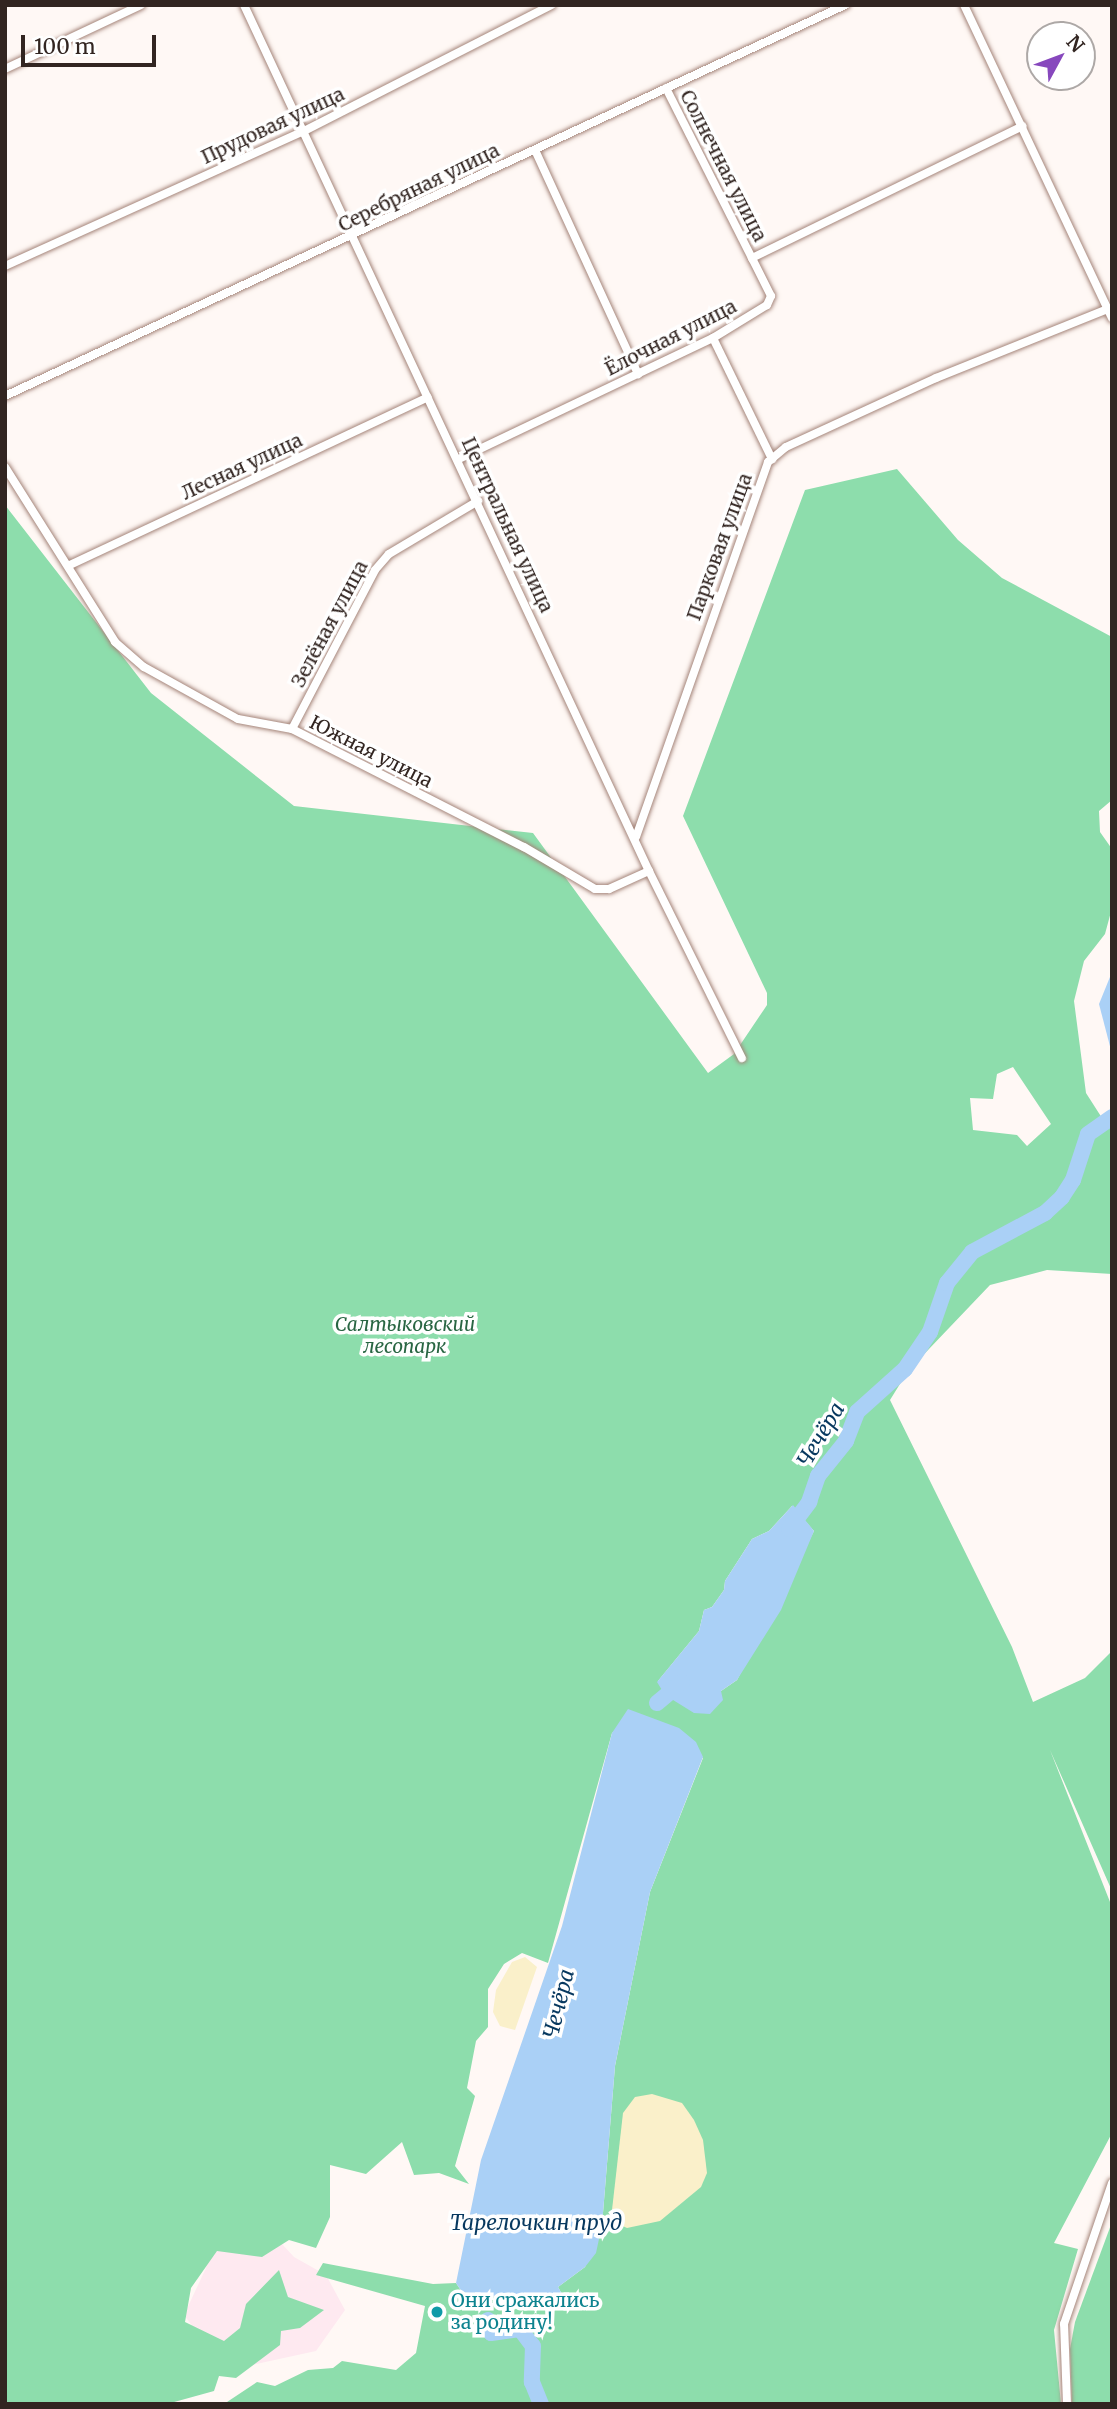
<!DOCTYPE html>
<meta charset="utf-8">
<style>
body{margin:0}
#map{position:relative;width:1117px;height:2409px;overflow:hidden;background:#fff8f5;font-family:Merriweather,serif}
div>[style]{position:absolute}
.industrial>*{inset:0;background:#fee9f0}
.green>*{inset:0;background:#8dddac}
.sand>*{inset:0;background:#faf0ca}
.water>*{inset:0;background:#aad0f6}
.river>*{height:16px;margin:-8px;padding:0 8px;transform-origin:8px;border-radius:8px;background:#aad0f6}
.roads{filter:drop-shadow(0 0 2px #a5857a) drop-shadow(0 0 2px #a5857a)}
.minor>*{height:8px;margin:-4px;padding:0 4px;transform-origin:4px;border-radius:4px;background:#fff}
.dots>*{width:19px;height:19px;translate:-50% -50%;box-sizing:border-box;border:4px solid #fff;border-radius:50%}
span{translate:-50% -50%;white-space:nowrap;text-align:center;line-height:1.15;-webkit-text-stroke:7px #fff;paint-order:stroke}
.street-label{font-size:19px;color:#322521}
.park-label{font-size:19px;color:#296643;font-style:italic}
.culture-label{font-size:19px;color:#0d838f}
.left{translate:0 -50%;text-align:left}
.water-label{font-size:21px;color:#07385f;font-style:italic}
.frame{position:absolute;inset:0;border:7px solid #322521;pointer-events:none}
.north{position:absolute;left:1026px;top:21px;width:70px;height:70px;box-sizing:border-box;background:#fff;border:2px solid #ada8a6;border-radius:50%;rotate:49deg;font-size:19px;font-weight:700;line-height:28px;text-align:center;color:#322521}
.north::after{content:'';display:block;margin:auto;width:24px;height:32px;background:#8748bd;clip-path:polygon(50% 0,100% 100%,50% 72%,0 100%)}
.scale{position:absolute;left:21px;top:35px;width:135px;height:32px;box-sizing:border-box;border:4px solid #322521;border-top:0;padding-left:9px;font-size:21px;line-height:24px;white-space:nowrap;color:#322521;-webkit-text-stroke:5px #fff;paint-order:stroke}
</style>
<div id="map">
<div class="industrial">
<i style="clip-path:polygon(257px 2217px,294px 2257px,326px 2275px,345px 2310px,316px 2351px,234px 2369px,215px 2356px,184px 2315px,206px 2268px,215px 2230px)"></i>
</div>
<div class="green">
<i style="clip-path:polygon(evenodd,897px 469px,958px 540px,1002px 578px,1112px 637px,1112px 800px,1099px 811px,1100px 832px,1112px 849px,1112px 908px,1105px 934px,1084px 961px,1074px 1001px,1086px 1093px,1102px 1118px,1112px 1122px,1112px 1274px,1047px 1270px,990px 1285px,908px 1371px,890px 1400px,1012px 1647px,1033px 1702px,1085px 1678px,1112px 1651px,1112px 1891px,1050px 1750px,1112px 1907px,1112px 2133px,1054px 2243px,1078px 2249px,1054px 2330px,1061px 2404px,224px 2404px,257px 2382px,275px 2386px,308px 2370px,333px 2368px,342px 2361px,396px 2370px,416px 2353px,425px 2306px,316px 2275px,323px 2263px,433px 2284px,456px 2283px,462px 2292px,560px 2306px,563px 2296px,558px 2287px,585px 2267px,602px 2225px,615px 2066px,650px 1892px,703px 1758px,619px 1727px,612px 1733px,548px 1963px,522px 1953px,504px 1964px,488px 1989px,488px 2027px,476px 2041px,467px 2088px,475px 2096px,455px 2166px,469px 2184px,439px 2173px,414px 2175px,402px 2142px,366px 2174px,330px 2165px,330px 2217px,316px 2248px,289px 2240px,262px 2257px,217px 2251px,191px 2288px,185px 2322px,224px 2341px,240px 2328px,246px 2304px,279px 2270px,288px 2297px,324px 2310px,300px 2328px,281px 2331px,280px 2345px,236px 2378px,219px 2376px,214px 2391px,167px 2404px,5px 2404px,5px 505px,151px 693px,294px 806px,533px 833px,708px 1073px,734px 1054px,767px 1005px,767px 993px,683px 816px,805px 490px,897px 469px,1013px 1067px,1051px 1124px,1027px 1146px,1017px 1135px,973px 1130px,970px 1098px,993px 1099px,997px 1074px,1013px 1067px,897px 469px,792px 1506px,814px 1531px,737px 1680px,721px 1691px,658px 1681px,699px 1631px,704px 1610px,712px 1607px,724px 1590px,725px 1581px,752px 1539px,769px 1531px,792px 1506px)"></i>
<i style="clip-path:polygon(1112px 2222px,1112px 2404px,1072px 2404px,1070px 2349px,1075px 2322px)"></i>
</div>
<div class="sand">
<i style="clip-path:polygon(525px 1957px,537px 1967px,515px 2030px,500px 2026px,493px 2012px,496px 1990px,512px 1962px)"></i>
<i style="clip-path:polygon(652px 2094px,682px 2103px,694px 2120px,703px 2140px,707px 2173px,701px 2187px,660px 2221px,627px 2228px,614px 2222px,612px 2210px,623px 2113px,635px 2097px)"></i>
</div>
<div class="water">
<i style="clip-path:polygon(1112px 972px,1112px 1054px,1099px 1004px)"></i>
<i style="clip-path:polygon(793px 1505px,814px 1531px,781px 1610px,737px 1680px,721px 1691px,723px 1700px,710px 1714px,694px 1713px,665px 1695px,657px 1682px,699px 1631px,704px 1610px,712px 1607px,724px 1590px,725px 1581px,752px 1539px,769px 1531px)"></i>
<i style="clip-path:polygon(628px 1709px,679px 1728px,696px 1742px,703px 1757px,650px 1892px,615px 2066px,602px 2225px,596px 2253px,585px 2267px,558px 2287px,563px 2296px,560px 2306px,462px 2292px,456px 2283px,481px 2160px,562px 1926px,612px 1733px)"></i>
</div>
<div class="river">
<i style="left:789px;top:1529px;width:34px;rotate:-53deg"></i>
<i style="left:809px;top:1502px;width:28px;rotate:-71deg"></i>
<i style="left:818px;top:1476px;width:45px;rotate:-51.3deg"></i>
<i style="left:846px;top:1441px;width:31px;rotate:-69deg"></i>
<i style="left:857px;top:1412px;width:64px;rotate:-41.9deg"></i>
<i style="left:905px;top:1369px;width:45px;rotate:-56deg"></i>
<i style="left:930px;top:1332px;width:52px;rotate:-70.9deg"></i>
<i style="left:947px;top:1283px;width:40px;rotate:-51deg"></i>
<i style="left:972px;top:1252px;width:83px;rotate:-28.1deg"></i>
<i style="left:1045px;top:1213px;width:23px;rotate:-43deg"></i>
<i style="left:1062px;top:1197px;width:20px;rotate:-57deg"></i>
<i style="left:1073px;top:1180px;width:48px;rotate:-71.9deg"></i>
<i style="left:1088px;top:1134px;width:29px;rotate:-35deg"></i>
<i style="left:657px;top:1703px;width:33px;rotate:-40deg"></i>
<i style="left:488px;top:2320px;width:13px;rotate:77deg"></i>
<i style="left:491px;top:2333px;width:29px;rotate:-8deg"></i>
<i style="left:520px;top:2329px;width:21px;rotate:53deg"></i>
<i style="left:533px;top:2346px;width:36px;rotate:92deg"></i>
<i style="left:532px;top:2382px;width:24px;rotate:68deg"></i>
</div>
<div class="roads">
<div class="minor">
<i style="left:244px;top:5px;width:956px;rotate:64.94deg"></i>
<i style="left:649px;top:871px;width:209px;rotate:63.6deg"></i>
<i style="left:964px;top:5px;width:346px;rotate:64.7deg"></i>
<i style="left:5px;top:69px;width:150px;rotate:-25.2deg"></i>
<i style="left:666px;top:88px;width:191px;rotate:63.2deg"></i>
<i style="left:535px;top:150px;width:247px;rotate:65.3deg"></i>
<i style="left:5px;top:266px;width:326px;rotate:-24.3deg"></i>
<i style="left:302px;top:132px;width:280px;rotate:-27deg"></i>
<i style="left:713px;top:338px;width:135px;rotate:64deg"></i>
<i style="left:5px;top:396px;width:927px;rotate:-24.96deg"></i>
<i style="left:459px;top:459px;width:281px;rotate:-25.5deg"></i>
<i style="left:713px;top:338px;width:63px;rotate:-31.4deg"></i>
<i style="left:767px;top:305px;width:10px;rotate:-66deg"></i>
<i style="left:771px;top:296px;width:42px;rotate:-116.6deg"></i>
<i style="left:752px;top:258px;width:301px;rotate:-26deg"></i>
<i style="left:5px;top:467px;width:207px;rotate:57.8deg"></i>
<i style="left:115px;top:642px;width:38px;rotate:41deg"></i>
<i style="left:144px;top:667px;width:107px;rotate:29deg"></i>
<i style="left:238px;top:719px;width:55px;rotate:10.5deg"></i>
<i style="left:292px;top:729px;width:260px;rotate:27deg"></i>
<i style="left:524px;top:847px;width:82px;rotate:30.6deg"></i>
<i style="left:595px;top:889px;width:14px"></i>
<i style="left:609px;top:889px;width:44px;rotate:-24.2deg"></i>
<i style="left:70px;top:565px;width:395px;rotate:-25.1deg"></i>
<i style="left:292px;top:729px;width:179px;rotate:-62.4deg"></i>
<i style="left:375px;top:570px;width:21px;rotate:-49deg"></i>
<i style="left:389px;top:554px;width:104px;rotate:-30.8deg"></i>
<i style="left:636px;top:837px;width:398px;rotate:-70.6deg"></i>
<i style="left:768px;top:462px;width:23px;rotate:-40deg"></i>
<i style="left:786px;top:447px;width:165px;rotate:-24.7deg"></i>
<i style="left:936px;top:378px;width:185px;rotate:-21.9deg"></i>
<i style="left:1067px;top:2404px;width:80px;rotate:-92.1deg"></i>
<i style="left:1064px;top:2324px;width:149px;rotate:-71.2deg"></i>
</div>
</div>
<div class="dots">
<i style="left:437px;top:2312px;background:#0f9aa8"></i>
</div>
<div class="street-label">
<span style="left:273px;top:126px;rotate:-25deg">Прудовая улица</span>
<span style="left:723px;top:166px;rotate:63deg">Солнечная улица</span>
<span style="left:419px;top:188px;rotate:-26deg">Серебряная улица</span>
<span style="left:671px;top:338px;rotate:-27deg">Ёлочная улица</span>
<span style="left:242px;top:467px;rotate:-25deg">Лесная улица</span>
<span style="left:507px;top:525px;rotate:65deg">Центральная улица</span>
<span style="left:720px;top:547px;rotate:-70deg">Парковая улица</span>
<span style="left:330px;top:624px;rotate:-62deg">Зелёная улица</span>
<span style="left:371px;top:752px;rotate:27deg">Южная улица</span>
</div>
<div class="park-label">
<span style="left:405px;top:1336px">Салтыковский<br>лесопарк</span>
</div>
<div class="culture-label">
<span class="left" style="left:451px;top:2312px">Они сражались<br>за родину!</span>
</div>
<div class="water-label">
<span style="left:821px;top:1435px;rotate:-59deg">Чечёра</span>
<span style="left:559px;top:2004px;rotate:-76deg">Чечёра</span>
<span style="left:536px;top:2223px">Тарелочкин пруд</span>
</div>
<div class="frame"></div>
<div class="north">N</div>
<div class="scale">100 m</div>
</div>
